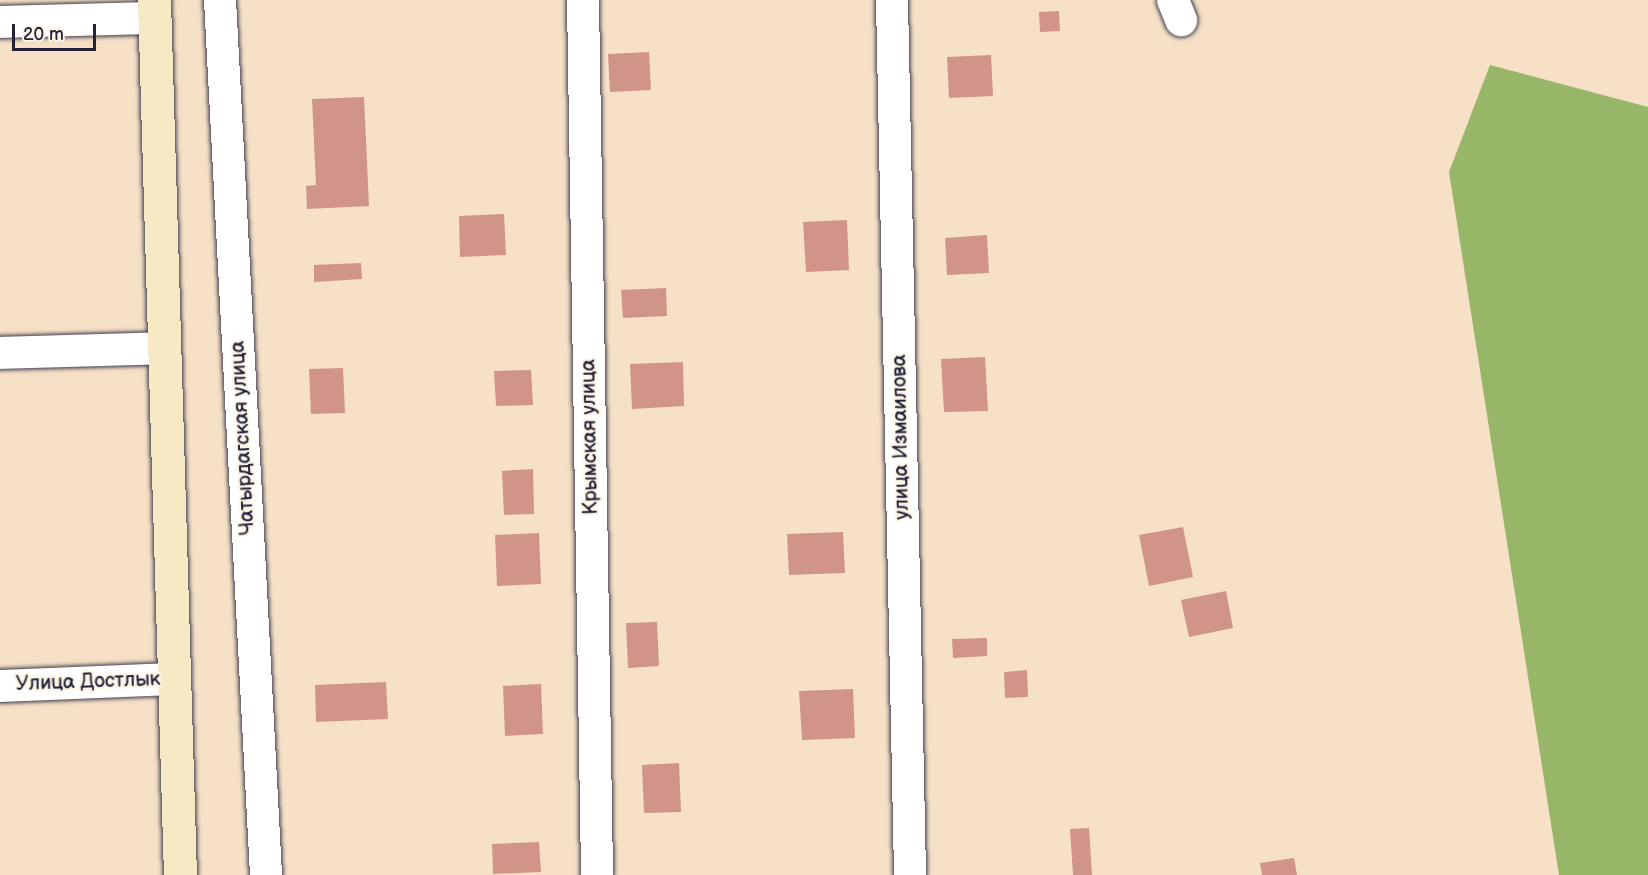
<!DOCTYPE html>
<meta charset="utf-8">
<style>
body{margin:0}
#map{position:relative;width:1648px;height:875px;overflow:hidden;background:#f6e1c7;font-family:"Balsamiq Sans",sans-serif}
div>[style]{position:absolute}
.forest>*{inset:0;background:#98b668}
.building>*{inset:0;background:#d09489}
.roads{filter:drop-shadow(0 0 2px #423f50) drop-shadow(0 0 2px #423f50)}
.street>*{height:32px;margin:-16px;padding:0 16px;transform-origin:16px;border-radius:16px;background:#fff}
.secondary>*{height:33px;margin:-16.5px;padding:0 16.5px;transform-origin:16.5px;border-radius:16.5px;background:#f6e9c3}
span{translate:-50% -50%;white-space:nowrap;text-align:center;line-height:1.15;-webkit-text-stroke:4.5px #fcf5e5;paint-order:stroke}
.street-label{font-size:20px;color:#22223b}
.scale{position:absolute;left:12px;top:24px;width:84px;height:27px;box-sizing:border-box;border:3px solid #22223b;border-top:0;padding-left:8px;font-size:18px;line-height:21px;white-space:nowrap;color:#22223b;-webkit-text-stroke:4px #fcf5e5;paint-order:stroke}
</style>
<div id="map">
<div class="forest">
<i style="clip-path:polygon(1490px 65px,1648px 107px,1648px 875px,1559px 875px,1449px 172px)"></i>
</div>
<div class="building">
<i style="clip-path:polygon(1059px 11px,1060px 31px,1040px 32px,1039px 12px)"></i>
<i style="clip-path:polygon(649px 52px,651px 90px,610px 92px,608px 54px)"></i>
<i style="clip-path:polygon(991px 55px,993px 96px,949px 98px,947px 57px)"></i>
<i style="clip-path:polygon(364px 97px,369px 206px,307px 209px,306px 186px,316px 185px,312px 99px)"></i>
<i style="clip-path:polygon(504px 214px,506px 255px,460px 257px,459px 216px)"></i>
<i style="clip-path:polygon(847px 220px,849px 270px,806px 272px,803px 222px)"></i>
<i style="clip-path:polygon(987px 235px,989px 273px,947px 275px,945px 238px)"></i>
<i style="clip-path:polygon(361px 263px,362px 279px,314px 282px,314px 265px)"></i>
<i style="clip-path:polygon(666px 288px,667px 316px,623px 318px,621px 290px)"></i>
<i style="clip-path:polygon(985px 357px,988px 411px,944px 412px,941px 359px)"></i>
<i style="clip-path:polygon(683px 362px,684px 406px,632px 409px,630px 364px)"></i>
<i style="clip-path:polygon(343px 368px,345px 413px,311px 414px,309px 369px)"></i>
<i style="clip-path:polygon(531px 370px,533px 405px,496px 406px,494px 371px)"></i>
<i style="clip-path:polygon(533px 469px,534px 514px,504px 515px,502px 471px)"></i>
<i style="clip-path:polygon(1183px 527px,1193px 577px,1149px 586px,1139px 535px)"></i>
<i style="clip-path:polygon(843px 532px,845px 573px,789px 575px,787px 534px)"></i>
<i style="clip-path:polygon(539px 533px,541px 584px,497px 586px,495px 535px)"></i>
<i style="clip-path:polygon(1226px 591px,1233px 628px,1189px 637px,1181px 600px)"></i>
<i style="clip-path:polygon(657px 622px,659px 666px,628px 668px,626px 623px)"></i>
<i style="clip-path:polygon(987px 638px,987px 656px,953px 658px,952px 639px)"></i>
<i style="clip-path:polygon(1027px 670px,1028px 697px,1005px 698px,1004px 672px)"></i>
<i style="clip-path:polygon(386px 682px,388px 719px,316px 722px,315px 685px)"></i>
<i style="clip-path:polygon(541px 684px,543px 734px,505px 736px,503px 686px)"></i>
<i style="clip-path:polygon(853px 689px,855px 738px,802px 740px,799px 691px)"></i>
<i style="clip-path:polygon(679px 763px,681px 812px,644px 813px,642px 765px)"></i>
<i style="clip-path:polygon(1089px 828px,1092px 875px,1073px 875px,1070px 829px)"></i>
<i style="clip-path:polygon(539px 842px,541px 872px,493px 874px,492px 844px)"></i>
<i style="clip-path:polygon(1294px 858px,1297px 875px,1262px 875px,1260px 863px)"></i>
</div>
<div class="roads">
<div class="street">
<i style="left:220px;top:0;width:876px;rotate:86.99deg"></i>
<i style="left:583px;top:0;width:875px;rotate:89.08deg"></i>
<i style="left:892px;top:0;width:875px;rotate:88.82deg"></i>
<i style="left:1173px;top:0;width:22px;rotate:68deg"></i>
<i style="left:0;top:22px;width:154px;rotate:-1.5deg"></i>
<i style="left:0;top:353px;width:164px;rotate:-1.7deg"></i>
<i style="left:0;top:686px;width:175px;rotate:-2.3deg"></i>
</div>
<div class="secondary">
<i style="left:154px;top:0;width:875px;rotate:88.3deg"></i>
</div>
</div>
<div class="street-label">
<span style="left:590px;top:437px;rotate:-91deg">Крымская улица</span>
<span style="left:901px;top:437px;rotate:-91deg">улица Измаилова</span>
<span style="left:243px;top:438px;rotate:-93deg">Чатырдагская улица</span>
<span style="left:88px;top:682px;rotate:-2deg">Улица Достлык</span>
</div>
<div class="scale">20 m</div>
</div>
